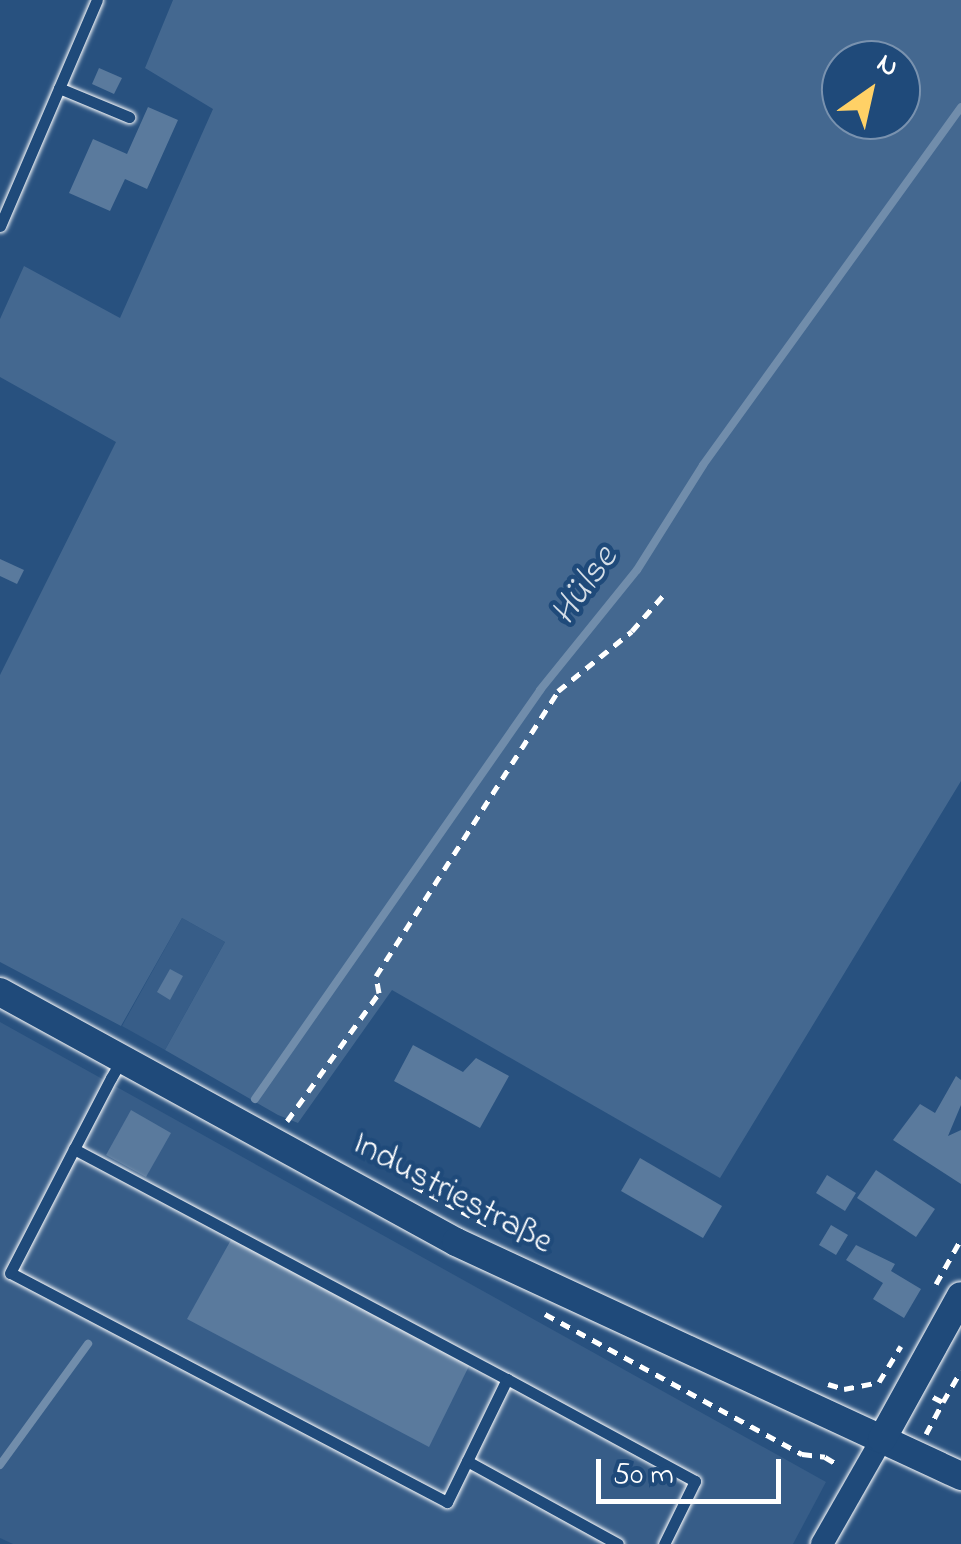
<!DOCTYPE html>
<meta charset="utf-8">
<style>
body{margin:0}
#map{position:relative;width:961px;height:1544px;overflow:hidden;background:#28517f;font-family:"Indie Flower",sans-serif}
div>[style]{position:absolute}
.built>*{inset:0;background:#375d88}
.green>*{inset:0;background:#446890}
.stream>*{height:8px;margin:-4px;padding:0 4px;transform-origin:4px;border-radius:4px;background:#718dab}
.building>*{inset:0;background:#5a7a9d}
.path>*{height:5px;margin-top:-2.5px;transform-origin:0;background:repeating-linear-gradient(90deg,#fff 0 10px,transparent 0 18px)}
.roads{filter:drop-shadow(0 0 2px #fff) drop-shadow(0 0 2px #fff)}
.service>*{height:11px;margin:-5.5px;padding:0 5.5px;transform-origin:5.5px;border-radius:5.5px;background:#1f4a7a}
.minor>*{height:22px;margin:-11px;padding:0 11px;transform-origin:11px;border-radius:11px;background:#1f4a7a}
.tertiary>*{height:28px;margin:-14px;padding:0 14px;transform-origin:14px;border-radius:14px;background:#1f4a7a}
span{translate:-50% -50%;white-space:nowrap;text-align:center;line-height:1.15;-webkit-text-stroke:9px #1f4a7a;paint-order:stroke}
.street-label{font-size:35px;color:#fff}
.water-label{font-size:38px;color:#d4dde6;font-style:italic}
.north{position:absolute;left:821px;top:40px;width:100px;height:100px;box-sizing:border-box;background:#1f4a7a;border:2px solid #7992af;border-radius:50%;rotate:34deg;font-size:28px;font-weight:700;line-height:40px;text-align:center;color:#fff}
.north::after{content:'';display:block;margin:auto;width:35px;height:45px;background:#ffd166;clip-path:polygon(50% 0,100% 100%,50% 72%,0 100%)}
.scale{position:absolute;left:596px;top:1459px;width:185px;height:45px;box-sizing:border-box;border:5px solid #fff;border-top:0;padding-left:12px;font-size:30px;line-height:35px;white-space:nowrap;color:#fff;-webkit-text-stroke:8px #1f4a7a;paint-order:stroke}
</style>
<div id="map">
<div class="built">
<i style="clip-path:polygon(182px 918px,225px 942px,165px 1050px,122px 1026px)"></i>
<i style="clip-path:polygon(0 1022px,826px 1482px,793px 1544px,13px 1544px,0 1538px)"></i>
</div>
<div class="green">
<i style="clip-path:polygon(evenodd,173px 0,961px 0,961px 781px,720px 1178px,392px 990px,298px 1123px,278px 1115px,165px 1050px,225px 942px,182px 918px,121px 1026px,0 962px,0 675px,116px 442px,0 377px,0 319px,24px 266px,120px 318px,213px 109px,145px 68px,173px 0,901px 60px,901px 120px,841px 120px,841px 60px,901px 60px)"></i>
</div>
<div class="stream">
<i style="left:255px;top:1099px;width:499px;rotate:-55.1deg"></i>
<i style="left:540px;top:690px;width:154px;rotate:-51.1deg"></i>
<i style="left:637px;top:570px;width:124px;rotate:-57.8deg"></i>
<i style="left:703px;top:465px;width:441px;rotate:-54.2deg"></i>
<i style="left:0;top:1465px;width:150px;rotate:-54deg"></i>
</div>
<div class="building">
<i style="clip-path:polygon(99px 68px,122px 78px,114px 94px,92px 84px)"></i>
<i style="clip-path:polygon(148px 107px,178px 120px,147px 189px,125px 179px,110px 211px,69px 193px,93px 139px,127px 154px)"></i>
<i style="clip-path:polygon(0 559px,24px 570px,17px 584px,0 576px)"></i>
<i style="clip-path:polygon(170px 969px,183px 976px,170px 1000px,157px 992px)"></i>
<i style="clip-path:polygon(413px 1045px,463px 1072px,476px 1058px,509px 1076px,480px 1128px,394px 1081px)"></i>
<i style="clip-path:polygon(956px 1076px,961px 1080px,961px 1105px,948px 1136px,961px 1130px,961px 1184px,893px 1140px,920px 1104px,935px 1113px)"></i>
<i style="clip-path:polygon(131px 1110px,171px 1133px,146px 1177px,106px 1155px)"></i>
<i style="clip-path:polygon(640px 1158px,722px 1206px,703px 1238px,621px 1191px)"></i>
<i style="clip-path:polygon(876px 1170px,935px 1209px,916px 1237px,857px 1198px)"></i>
<i style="clip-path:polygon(827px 1175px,856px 1193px,845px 1211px,816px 1193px)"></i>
<i style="clip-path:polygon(831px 1225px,848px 1235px,836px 1255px,819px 1245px)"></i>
<i style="clip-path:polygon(232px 1238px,470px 1364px,429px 1447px,187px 1319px)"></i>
<i style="clip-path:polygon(856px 1245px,895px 1264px,891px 1271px,921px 1289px,904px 1318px,873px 1299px,883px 1283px,846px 1260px)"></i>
</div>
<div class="path">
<i style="left:287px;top:1121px;width:158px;rotate:-54.3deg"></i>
<i style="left:379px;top:993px;width:17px;rotate:-100deg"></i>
<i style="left:376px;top:976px;width:338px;rotate:-57.4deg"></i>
<i style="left:558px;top:691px;width:95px;rotate:-39deg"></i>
<i style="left:632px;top:631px;width:53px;rotate:-48.8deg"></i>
<i style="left:414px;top:1186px;width:89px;rotate:28deg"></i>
<i style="left:936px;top:1284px;width:51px;rotate:-60.9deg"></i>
<i style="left:545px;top:1314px;width:293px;rotate:28.6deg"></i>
<i style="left:802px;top:1454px;width:23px;rotate:7deg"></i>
<i style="left:825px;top:1457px;width:17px;rotate:31deg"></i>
<i style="left:828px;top:1384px;width:17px;rotate:17deg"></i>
<i style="left:844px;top:1389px;width:36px;rotate:-11deg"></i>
<i style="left:879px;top:1382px;width:42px;rotate:-58.6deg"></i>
<i style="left:933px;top:1397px;width:11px;rotate:27deg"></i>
<i style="left:943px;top:1402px;width:36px;rotate:-60deg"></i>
<i style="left:926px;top:1434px;width:36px;rotate:-62deg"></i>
</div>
<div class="roads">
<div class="service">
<i style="left:59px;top:88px;width:76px;rotate:22.5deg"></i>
<i style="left:0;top:226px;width:246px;rotate:-66.8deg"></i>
<i style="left:74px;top:1149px;width:490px;rotate:28deg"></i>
<i style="left:507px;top:1379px;width:137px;rotate:116deg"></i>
<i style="left:447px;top:1502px;width:493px;rotate:-152.3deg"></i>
<i style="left:10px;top:1273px;width:140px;rotate:-62.7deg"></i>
<i style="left:74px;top:1149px;width:80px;rotate:-62.5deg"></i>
<i style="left:111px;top:1078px;width:20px;rotate:-60deg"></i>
<i style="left:507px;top:1379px;width:214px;rotate:28.5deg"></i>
<i style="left:695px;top:1481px;width:70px;rotate:116.2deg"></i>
<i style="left:467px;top:1461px;width:172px;rotate:28.8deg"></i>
</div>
<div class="minor">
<i style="left:822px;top:1544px;width:121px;rotate:-60.3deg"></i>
</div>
<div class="tertiary">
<i style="left:0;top:992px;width:520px;rotate:28.73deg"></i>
<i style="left:456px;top:1242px;width:557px;rotate:24.86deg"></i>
<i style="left:882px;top:1439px;width:163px;rotate:-61.1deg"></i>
</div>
</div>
<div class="street-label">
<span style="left:452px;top:1194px;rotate:28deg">Industriestraße</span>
</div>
<div class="water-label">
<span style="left:586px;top:587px;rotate:-55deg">Hülse</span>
</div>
<div class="north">N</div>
<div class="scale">50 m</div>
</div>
